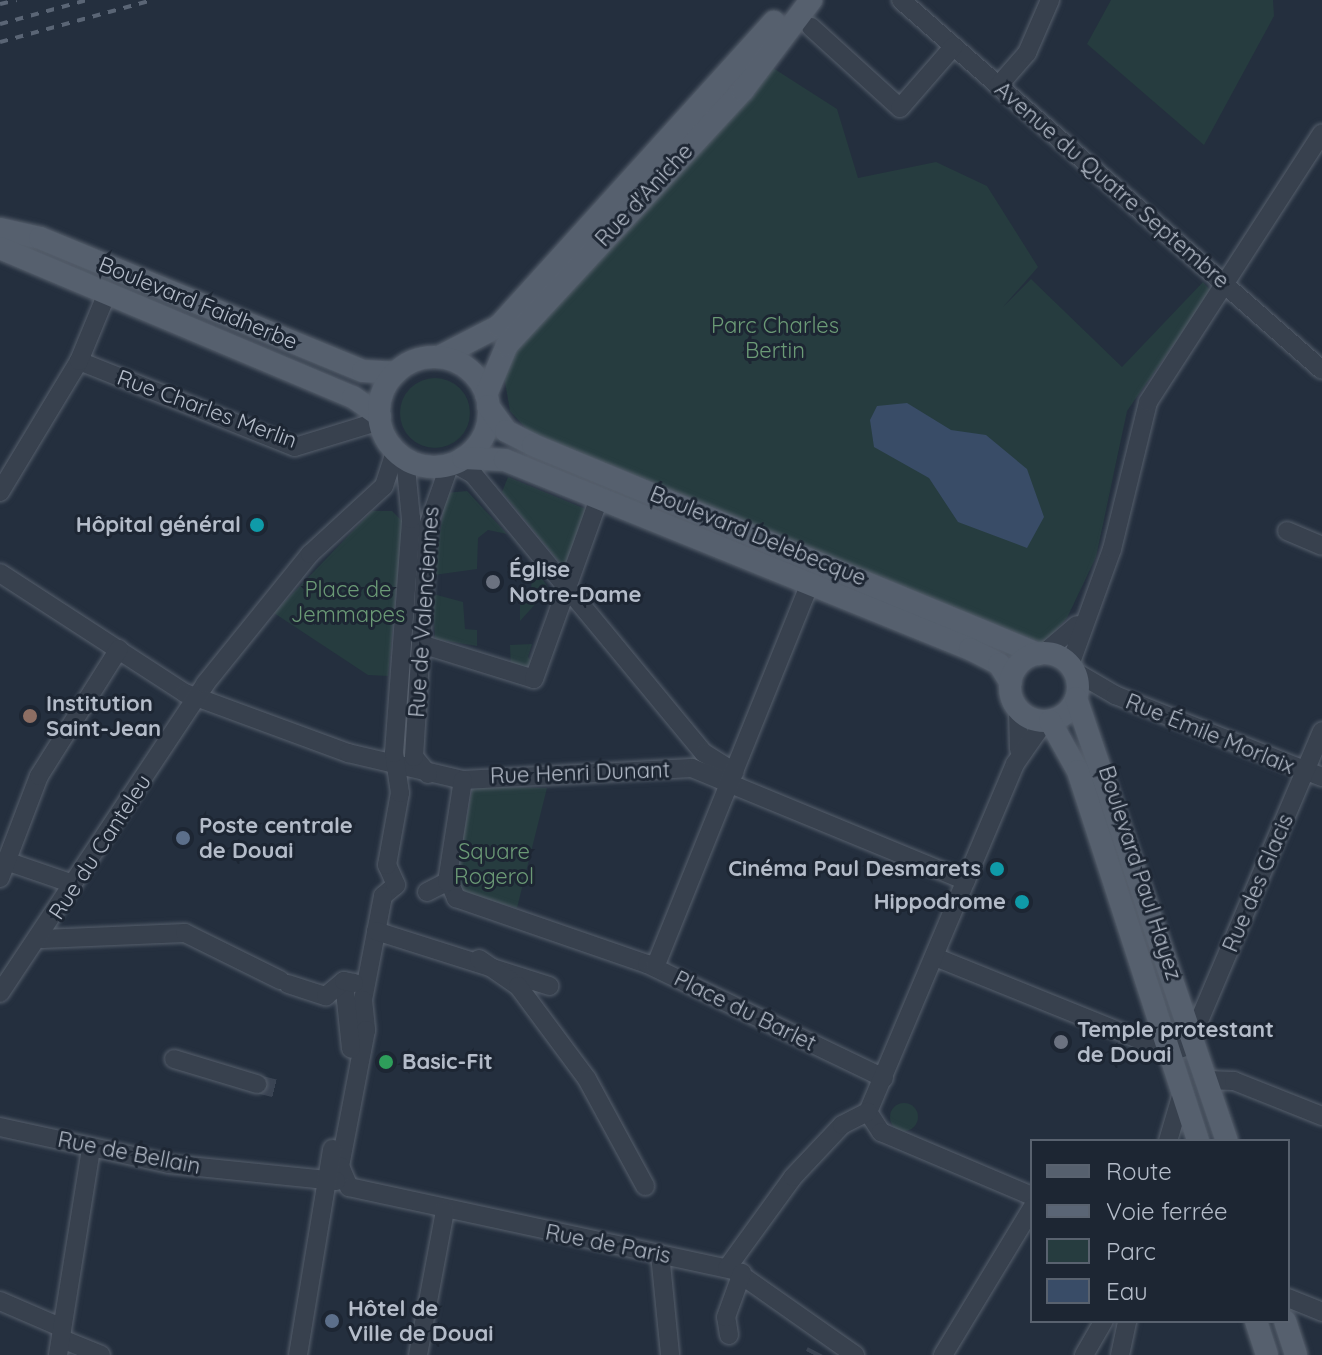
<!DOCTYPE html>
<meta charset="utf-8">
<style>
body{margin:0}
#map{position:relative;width:1322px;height:1355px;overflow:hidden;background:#242f3e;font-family:Quicksand,sans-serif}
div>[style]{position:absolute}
.green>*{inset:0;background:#263c3f}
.round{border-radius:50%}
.water>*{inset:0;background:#394c67}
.minor-tunnel>*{height:18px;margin-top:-9px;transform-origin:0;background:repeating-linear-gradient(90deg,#3a4453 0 18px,transparent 0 27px)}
.roads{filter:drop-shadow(0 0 2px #565f6c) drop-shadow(0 0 2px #565f6c)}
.minor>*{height:18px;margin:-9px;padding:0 9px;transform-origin:9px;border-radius:9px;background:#38414e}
.major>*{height:22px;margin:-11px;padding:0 11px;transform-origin:11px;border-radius:11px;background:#56606e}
.major>.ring{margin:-11px;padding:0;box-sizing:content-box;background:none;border:22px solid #56606e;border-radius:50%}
.rail>*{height:4px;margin-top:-2px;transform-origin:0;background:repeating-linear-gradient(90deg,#5a6575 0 8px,transparent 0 16px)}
.dots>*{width:22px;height:22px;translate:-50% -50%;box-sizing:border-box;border:4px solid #1d2633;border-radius:50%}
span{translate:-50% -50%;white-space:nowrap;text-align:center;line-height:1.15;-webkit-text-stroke:6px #1d2633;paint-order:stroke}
.street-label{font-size:22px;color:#b4bcc9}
.park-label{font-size:22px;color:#6b9a76}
.poi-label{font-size:22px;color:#b4bcc9;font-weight:700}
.right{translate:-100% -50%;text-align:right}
.left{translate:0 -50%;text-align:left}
.legend{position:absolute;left:1030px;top:1139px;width:260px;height:184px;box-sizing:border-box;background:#1d2633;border:2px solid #59626f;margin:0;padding:10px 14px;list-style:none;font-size:24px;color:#b4bcc9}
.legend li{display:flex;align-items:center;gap:16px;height:40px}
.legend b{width:40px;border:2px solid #59626f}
</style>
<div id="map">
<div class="green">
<i style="clip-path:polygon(1111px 0,1273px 0,1274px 16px,1204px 145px,1087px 44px)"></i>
<i style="clip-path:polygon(773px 68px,837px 109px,858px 178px,936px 162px,987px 186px,1038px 267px,1003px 307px,1031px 279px,1122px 367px,1203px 282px,1211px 291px,1127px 411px,1096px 557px,1067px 618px,1043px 644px,533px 436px,510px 411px,503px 370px,516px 346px)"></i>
<i class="round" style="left:400px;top:378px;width:70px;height:70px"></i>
<i style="clip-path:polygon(508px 477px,588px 510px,565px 569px,502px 492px)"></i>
<i style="clip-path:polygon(467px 491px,507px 534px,488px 530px,478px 538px,477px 569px,434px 575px,446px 493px)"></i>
<i style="clip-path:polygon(372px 511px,392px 511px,403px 522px,388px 676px,368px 675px,274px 613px)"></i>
<i style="clip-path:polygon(533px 565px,549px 589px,520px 621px,520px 601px,530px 601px)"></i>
<i style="clip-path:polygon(433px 594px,463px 602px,465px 629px,477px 630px,477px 646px,435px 639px)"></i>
<i style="clip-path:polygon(532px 644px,528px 657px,536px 667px,511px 673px,510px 645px)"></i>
<i style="clip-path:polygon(473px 786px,547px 788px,517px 908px,453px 889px)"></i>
<i class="round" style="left:890px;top:1103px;width:28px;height:28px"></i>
</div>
<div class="water">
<i style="clip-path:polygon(907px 403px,951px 430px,986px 435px,1027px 469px,1044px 517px,1027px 548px,958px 522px,929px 478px,874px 447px,870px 420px,877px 406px)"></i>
</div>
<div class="minor-tunnel">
<i style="left:257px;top:1084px;width:21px;rotate:14deg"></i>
<i style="left:814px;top:1355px;width:4px;rotate:-63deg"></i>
</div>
<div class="roads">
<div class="minor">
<i style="left:901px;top:0;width:560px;rotate:41.31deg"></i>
<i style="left:811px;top:27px;width:120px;rotate:42.3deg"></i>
<i style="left:900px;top:108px;width:82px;rotate:-48.9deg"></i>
<i style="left:999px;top:85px;width:43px;rotate:-48.8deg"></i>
<i style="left:1027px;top:53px;width:58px;rotate:-66.5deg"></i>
<i style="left:79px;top:361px;width:232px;rotate:21.7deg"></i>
<i style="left:295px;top:447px;width:89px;rotate:-17deg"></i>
<i style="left:453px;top:463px;width:23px;rotate:29deg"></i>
<i style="left:473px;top:474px;width:362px;rotate:50.4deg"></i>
<i style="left:704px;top:753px;width:36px;rotate:32deg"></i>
<i style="left:0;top:492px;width:153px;rotate:-58.9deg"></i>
<i style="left:79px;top:361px;width:74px;rotate:-67.6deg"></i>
<i style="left:1287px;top:531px;width:38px;rotate:23deg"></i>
<i style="left:0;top:573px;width:221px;rotate:33deg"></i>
<i style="left:185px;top:693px;width:174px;rotate:20.2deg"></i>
<i style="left:348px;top:753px;width:118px;rotate:13.2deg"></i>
<i style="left:463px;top:780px;width:229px;rotate:-3deg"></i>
<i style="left:692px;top:768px;width:296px;rotate:22.4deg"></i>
<i style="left:421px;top:644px;width:118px;rotate:17.2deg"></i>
<i style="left:534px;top:679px;width:192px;rotate:-70.2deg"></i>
<i style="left:1044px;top:653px;width:43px;rotate:-40.3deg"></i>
<i style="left:1070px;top:665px;width:123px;rotate:-70.1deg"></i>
<i style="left:1112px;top:549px;width:151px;rotate:-76.2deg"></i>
<i style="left:1148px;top:402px;width:320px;rotate:-57.1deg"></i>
<i style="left:1074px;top:671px;width:48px;rotate:30.3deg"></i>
<i style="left:1115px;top:695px;width:223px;rotate:21.6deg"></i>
<i style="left:1018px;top:709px;width:40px;rotate:88.6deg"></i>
<i style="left:428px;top:774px;width:22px;rotate:-129deg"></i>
<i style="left:414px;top:757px;width:231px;rotate:-86.5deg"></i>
<i style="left:428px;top:526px;width:66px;rotate:-70.5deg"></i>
<i style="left:6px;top:861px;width:71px;rotate:18.9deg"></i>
<i style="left:0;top:878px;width:109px;rotate:-69.1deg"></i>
<i style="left:39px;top:776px;width:150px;rotate:-57.8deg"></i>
<i style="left:448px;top:879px;width:21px;rotate:67deg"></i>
<i style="left:456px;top:898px;width:202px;rotate:19.1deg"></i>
<i style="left:647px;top:964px;width:263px;rotate:25.7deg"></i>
<i style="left:396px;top:885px;width:17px;rotate:140deg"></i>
<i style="left:383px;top:896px;width:106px;rotate:100.9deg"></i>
<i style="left:363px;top:1000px;width:30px;rotate:84deg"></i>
<i style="left:366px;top:1030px;width:138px;rotate:100.8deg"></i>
<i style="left:340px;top:1166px;width:23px;rotate:67deg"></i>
<i style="left:349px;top:1187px;width:394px;rotate:12.2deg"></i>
<i style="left:734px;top:1270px;width:148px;rotate:35.1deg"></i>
<i style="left:396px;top:885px;width:22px;rotate:-114deg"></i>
<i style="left:387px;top:865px;width:73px;rotate:-79.8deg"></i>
<i style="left:400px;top:793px;width:40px;rotate:-98.5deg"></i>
<i style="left:394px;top:753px;width:235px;rotate:-85.8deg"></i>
<i style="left:411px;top:519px;width:61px;rotate:-95.6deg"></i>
<i style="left:427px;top:892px;width:22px;rotate:-27deg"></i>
<i style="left:447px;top:882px;width:103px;rotate:-81.1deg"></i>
<i style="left:376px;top:931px;width:182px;rotate:17.6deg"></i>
<i style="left:42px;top:939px;width:143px;rotate:-2.4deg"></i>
<i style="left:185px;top:933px;width:106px;rotate:26.3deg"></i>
<i style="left:935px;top:957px;width:253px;rotate:22deg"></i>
<i style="left:1170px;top:1052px;width:26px;rotate:-18deg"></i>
<i style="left:479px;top:959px;width:47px;rotate:34.7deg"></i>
<i style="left:518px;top:986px;width:116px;rotate:53.4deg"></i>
<i style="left:587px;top:1079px;width:122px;rotate:61.5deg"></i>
<i style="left:655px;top:967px;width:413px;rotate:-68deg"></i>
<i style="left:344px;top:981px;width:68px;rotate:84.1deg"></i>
<i style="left:288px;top:984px;width:40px;rotate:18deg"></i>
<i style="left:326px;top:996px;width:23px;rotate:-40deg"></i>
<i style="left:344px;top:981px;width:10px;rotate:11deg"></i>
<i style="left:0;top:993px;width:371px;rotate:-56.4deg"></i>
<i style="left:205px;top:684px;width:167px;rotate:-51.1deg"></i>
<i style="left:310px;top:554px;width:100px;rotate:-42.6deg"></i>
<i style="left:384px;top:486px;width:38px;rotate:-72deg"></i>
<i style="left:1193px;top:1035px;width:330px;rotate:-67deg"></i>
<i style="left:174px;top:1059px;width:87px;rotate:16.8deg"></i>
<i style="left:1207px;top:1080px;width:27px;rotate:2deg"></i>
<i style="left:1234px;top:1081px;width:95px;rotate:21.7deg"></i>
<i style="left:868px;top:1112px;width:378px;rotate:-67.1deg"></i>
<i style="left:1015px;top:764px;width:52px;rotate:-55.1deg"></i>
<i style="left:868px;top:1112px;width:24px;rotate:57deg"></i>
<i style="left:881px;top:1132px;width:164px;rotate:23deg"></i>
<i style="left:0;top:1127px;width:173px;rotate:12.3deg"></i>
<i style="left:169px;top:1164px;width:168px;rotate:5.8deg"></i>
<i style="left:1168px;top:1141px;width:50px;rotate:-73.7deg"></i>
<i style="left:660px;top:1254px;width:101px;rotate:84.3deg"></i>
<i style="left:727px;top:1268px;width:112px;rotate:-54deg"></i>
<i style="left:793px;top:1177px;width:71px;rotate:-46.7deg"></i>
<i style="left:842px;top:1125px;width:29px;rotate:-27deg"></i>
<i style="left:1288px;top:1298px;width:37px;rotate:22deg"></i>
<i style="left:0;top:1301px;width:63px;rotate:23.3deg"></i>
<i style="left:729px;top:1335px;width:18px;rotate:-99deg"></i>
<i style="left:726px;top:1317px;width:47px;rotate:-70deg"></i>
<i style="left:62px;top:1339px;width:42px;rotate:22.3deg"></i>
<i style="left:58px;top:1355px;width:210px;rotate:-80.9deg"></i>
<i style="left:298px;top:1355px;width:209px;rotate:-80.6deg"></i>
<i style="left:418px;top:1355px;width:147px;rotate:-79.4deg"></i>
<i style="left:943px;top:1355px;width:172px;rotate:-58.8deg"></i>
<i style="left:1084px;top:1355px;width:39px;rotate:-60deg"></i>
<i style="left:1120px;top:1355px;width:35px;rotate:-78deg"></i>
</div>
<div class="major">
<i style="left:0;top:229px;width:41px;rotate:12.7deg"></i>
<i style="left:40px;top:238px;width:349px;rotate:22.4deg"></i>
<i style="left:363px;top:371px;width:33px;rotate:3deg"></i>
<i style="left:0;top:248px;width:383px;rotate:22.9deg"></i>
<i style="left:353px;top:397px;width:33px;rotate:35deg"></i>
<i style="left:439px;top:357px;width:68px;rotate:-27.3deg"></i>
<i style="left:499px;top:326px;width:410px;rotate:-47.9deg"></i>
<i class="ring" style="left:379px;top:357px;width:88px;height:88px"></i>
<i style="left:486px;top:395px;width:54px;rotate:-67.2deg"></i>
<i style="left:507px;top:345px;width:347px;rotate:-47.2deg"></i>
<i style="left:743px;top:90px;width:113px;rotate:-52.9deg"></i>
<i style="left:488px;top:406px;width:31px;rotate:54deg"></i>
<i style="left:506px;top:431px;width:30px;rotate:27deg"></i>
<i style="left:533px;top:445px;width:547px;rotate:22.48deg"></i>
<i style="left:463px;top:458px;width:42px;rotate:2.7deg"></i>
<i style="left:505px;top:460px;width:502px;rotate:22.12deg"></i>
<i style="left:970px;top:649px;width:33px;rotate:27deg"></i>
<i style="left:999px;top:664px;width:22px;rotate:58deg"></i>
<i class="ring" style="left:1010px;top:653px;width:46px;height:46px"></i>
<i style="left:1076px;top:698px;width:468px;rotate:71.2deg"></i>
<i style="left:1050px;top:721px;width:57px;rotate:60.8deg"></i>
<i style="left:1078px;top:771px;width:389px;rotate:72deg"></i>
<i style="left:1256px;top:1321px;width:36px;rotate:72deg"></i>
<i style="left:1285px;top:1321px;width:36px;rotate:72deg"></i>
</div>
</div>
<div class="rail">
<i style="left:0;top:4px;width:17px;rotate:-13deg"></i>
<i style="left:0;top:24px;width:90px;rotate:-15.4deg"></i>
<i style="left:0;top:42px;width:159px;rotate:-15.4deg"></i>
</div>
<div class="dots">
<i style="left:257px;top:525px;background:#0f9aa8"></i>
<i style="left:493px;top:582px;background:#6b7280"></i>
<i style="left:30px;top:716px;background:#8d6e63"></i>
<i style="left:183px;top:838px;background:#5c6f8a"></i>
<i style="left:997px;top:869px;background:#0f9aa8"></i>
<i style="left:1022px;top:902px;background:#0f9aa8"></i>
<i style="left:1061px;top:1042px;background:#6b7280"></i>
<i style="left:386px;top:1062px;background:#2e9e5b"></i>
<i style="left:332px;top:1321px;background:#5c6f8a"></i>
</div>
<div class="street-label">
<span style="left:1112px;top:185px;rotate:41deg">Avenue du Quatre Septembre</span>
<span style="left:644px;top:195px;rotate:-47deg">Rue d'Aniche</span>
<span style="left:198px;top:303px;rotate:22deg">Boulevard Faidherbe</span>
<span style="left:207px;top:409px;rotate:20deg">Rue Charles Merlin</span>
<span style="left:758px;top:536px;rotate:22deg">Boulevard Delebecque</span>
<span style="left:424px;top:612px;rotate:-86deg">Rue de Valenciennes</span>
<span style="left:1210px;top:734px;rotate:22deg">Rue Émile Morlaix</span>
<span style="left:580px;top:773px;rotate:-2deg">Rue Henri Dunant</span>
<span style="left:100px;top:847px;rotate:-57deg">Rue du Canteleu</span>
<span style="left:1140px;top:873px;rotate:72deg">Boulevard Paul Hayez</span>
<span style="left:1258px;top:883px;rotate:-67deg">Rue des Glacis</span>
<span style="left:745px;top:1011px;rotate:26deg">Place du Barlet</span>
<span style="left:129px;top:1153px;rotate:11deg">Rue de Bellain</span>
<span style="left:608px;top:1244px;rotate:11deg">Rue de Paris</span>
</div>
<div class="park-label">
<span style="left:775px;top:338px">Parc Charles<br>Bertin</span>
<span style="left:348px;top:602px">Place de<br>Jemmapes</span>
<span style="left:494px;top:864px">Square<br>Rogerol</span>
</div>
<div class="poi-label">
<span class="right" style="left:241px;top:525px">Hôpital général</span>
<span class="left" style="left:509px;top:582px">Église<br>Notre-Dame</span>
<span class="left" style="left:46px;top:716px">Institution<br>Saint-Jean</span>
<span class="left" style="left:199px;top:838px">Poste centrale<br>de Douai</span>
<span class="right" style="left:981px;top:869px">Cinéma Paul Desmarets</span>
<span class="right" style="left:1006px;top:902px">Hippodrome</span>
<span class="left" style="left:1077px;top:1042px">Temple protestant<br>de Douai</span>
<span class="left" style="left:402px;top:1062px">Basic-Fit</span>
<span class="left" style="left:348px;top:1321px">Hôtel de<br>Ville de Douai</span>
</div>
<ul class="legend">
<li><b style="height:10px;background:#56606e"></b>Route</li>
<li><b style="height:10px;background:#5a6575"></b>Voie ferrée</li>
<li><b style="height:22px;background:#263c3f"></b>Parc</li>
<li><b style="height:22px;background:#394c67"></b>Eau</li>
</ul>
</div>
